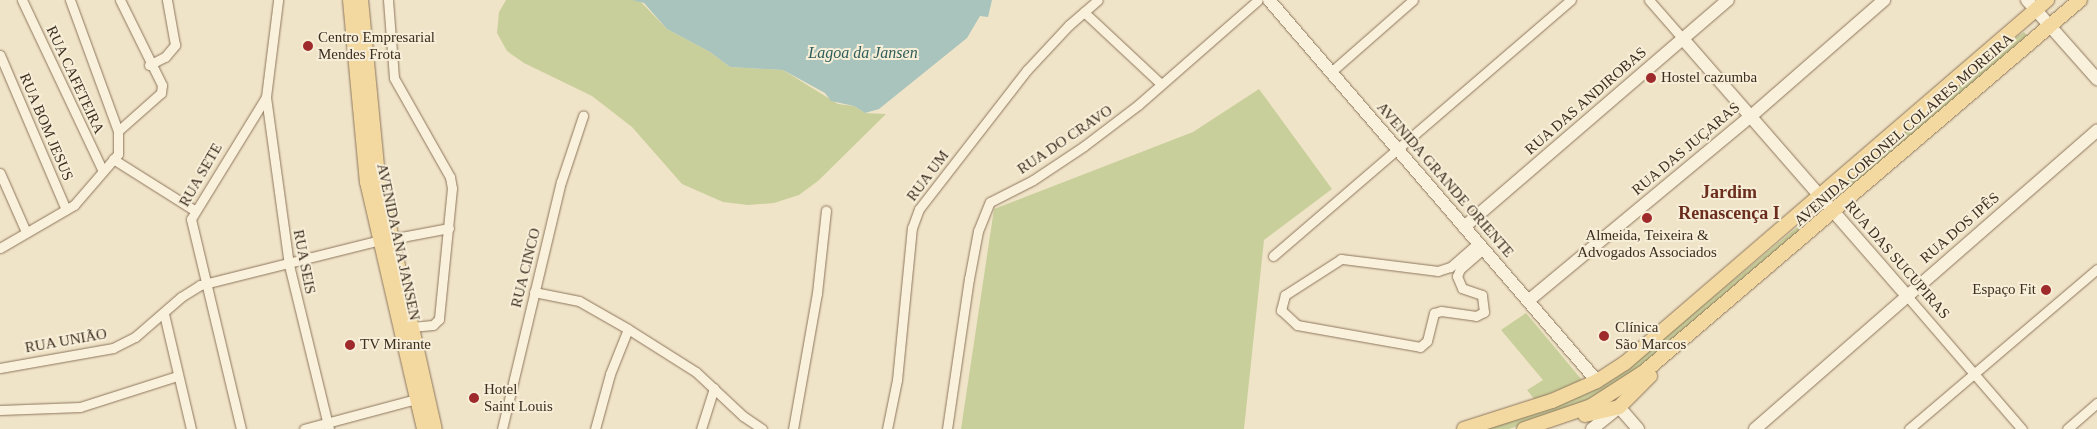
<!DOCTYPE html>
<meta charset="utf-8">
<style>
body{margin:0}
#map{position:relative;width:2097px;height:429px;overflow:hidden;background:#f0e4c8;font-family:"Times New Roman",serif}
div>[style]{position:absolute}
.green>*{inset:0;background:#c9cf9b}
.water>*{inset:0;background:#a9c4bc}
.roads{filter:drop-shadow(0 0 1px #8d765c) drop-shadow(0 0 1px #8d765c)}
.street>*{height:9px;margin:-4.5px;padding:0 4.5px;transform-origin:4.5px;border-radius:4.5px;background:#faf1dc}
.secondary>*{height:12px;margin:-6px;padding:0 6px;transform-origin:6px;border-radius:6px;background:#faf1dc}
.primary>*{height:14px;margin:-7px;padding:0 7px;transform-origin:7px;border-radius:7px;background:#f3d9a0}
.dots>*{width:14px;height:14px;translate:-50% -50%;box-sizing:border-box;border:2px solid #f7eed8;border-radius:50%}
span{translate:-50% -50%;white-space:nowrap;text-align:center;line-height:1.15;-webkit-text-stroke:4px #f7eed8;paint-order:stroke}
.poi-label{font-size:15px;color:#3d2e20}
.left{translate:0 -50%;text-align:left}
.right{translate:-100% -50%;text-align:right}
.street-label{font-size:15px;color:#3d2e20}
.water-label{font-size:16px;color:#2f5d5a;font-style:italic}
.quarter-label{font-size:18px;color:#6b2e1e;font-weight:700}
</style>
<div id="map">
<div class="green">
<i style="clip-path:polygon(506px 0,639px 0,667px 29px,710px 52px,730px 67px,783px 70px,838px 104px,854px 106px,865px 113px,886px 114px,818px 181px,799px 195px,774px 203px,748px 205px,723px 202px,682px 184px,632px 127px,592px 96px,524px 63px,507px 51px,497px 33px,499px 12px)"></i>
<i style="clip-path:polygon(2024px 32px,2028px 36px,1848px 190px,1842px 187px,2003px 46px)"></i>
<i style="clip-path:polygon(1259px 89px,1332px 189px,1264px 240px,1244px 429px,961px 429px,994px 209px,1193px 132px)"></i>
<i style="clip-path:polygon(1808px 218px,1814px 225px,1631px 375px,1600px 394px,1557px 413px,1509px 429px,1483px 429px,1629px 367px)"></i>
<i style="clip-path:polygon(1526px 313px,1582px 380px,1535px 400px,1527px 390px,1543px 380px,1501px 330px)"></i>
</div>
<div class="water">
<i style="clip-path:polygon(632px 0,992px 0,988px 17px,980px 16px,967px 38px,879px 109px,865px 113px,854px 106px,831px 101px,825px 93px,783px 70px,730px 67px,710px 52px,667px 29px,644px 3px)"></i>
</div>
<div class="roads">
<div class="street">
<i style="left:22px;top:0;width:189px;rotate:64.7deg"></i>
<i style="left:70px;top:0;width:140px;rotate:69.9deg"></i>
<i style="left:388px;top:0;width:78px;rotate:85.6deg"></i>
<i style="left:394px;top:78px;width:114px;rotate:60.5deg"></i>
<i style="left:450px;top:177px;width:11px;rotate:80deg"></i>
<i style="left:452px;top:188px;width:132px;rotate:95.7deg"></i>
<i style="left:439px;top:319px;width:8px;rotate:135deg"></i>
<i style="left:433px;top:325px;width:22px;rotate:175deg"></i>
<i style="left:1649px;top:0;width:52px;rotate:48.9deg"></i>
<i style="left:1084px;top:12px;width:105px;rotate:43.1deg"></i>
<i style="left:0;top:55px;width:168px;rotate:66.9deg"></i>
<i style="left:149px;top:65px;width:18px;rotate:-27deg"></i>
<i style="left:165px;top:57px;width:16px;rotate:-50deg"></i>
<i style="left:175px;top:45px;width:46px;rotate:-100.1deg"></i>
<i style="left:1331px;top:72px;width:109px;rotate:-41.3deg"></i>
<i style="left:266px;top:97px;width:170px;rotate:82.2deg"></i>
<i style="left:289px;top:265px;width:169px;rotate:76.3deg"></i>
<i style="left:113px;top:159px;width:96px;rotate:32.2deg"></i>
<i style="left:0;top:173px;width:64px;rotate:66.2deg"></i>
<i style="left:391px;top:239px;width:59px;rotate:-10.7deg"></i>
<i style="left:1478px;top:243px;width:37px;rotate:139deg"></i>
<i style="left:1450px;top:267px;width:13px;rotate:162deg"></i>
<i style="left:1438px;top:271px;width:98px;rotate:-172.9deg"></i>
<i style="left:1341px;top:259px;width:67px;rotate:147.3deg"></i>
<i style="left:1285px;top:295px;width:16px;rotate:105deg"></i>
<i style="left:1281px;top:310px;width:22px;rotate:43deg"></i>
<i style="left:1297px;top:325px;width:125px;rotate:10.1deg"></i>
<i style="left:1420px;top:347px;width:9px;rotate:-41deg"></i>
<i style="left:1427px;top:341px;width:29px;rotate:-76deg"></i>
<i style="left:1434px;top:313px;width:7px;rotate:-16deg"></i>
<i style="left:1441px;top:311px;width:35px;rotate:8deg"></i>
<i style="left:1476px;top:316px;width:9px;rotate:-27deg"></i>
<i style="left:1484px;top:312px;width:17px;rotate:-97deg"></i>
<i style="left:1482px;top:295px;width:21px;rotate:-161deg"></i>
<i style="left:1462px;top:288px;width:13px;rotate:-113deg"></i>
<i style="left:1457px;top:276px;width:8px;rotate:-67deg"></i>
<i style="left:1460px;top:269px;width:30px;rotate:-41deg"></i>
<i style="left:0;top:248px;width:86px;rotate:-30.2deg"></i>
<i style="left:74px;top:205px;width:67px;rotate:-49.2deg"></i>
<i style="left:118px;top:154px;width:23px;rotate:-90deg"></i>
<i style="left:118px;top:131px;width:57px;rotate:-41.5deg"></i>
<i style="left:161px;top:93px;width:8px;rotate:-83deg"></i>
<i style="left:162px;top:85px;width:95px;rotate:-116.3deg"></i>
<i style="left:1273px;top:256px;width:393px;rotate:-40.7deg"></i>
<i style="left:534px;top:292px;width:46px;rotate:11.3deg"></i>
<i style="left:579px;top:301px;width:56px;rotate:29.7deg"></i>
<i style="left:628px;top:329px;width:80px;rotate:32.3deg"></i>
<i style="left:696px;top:372px;width:64px;rotate:43.1deg"></i>
<i style="left:743px;top:416px;width:23px;rotate:34deg"></i>
<i style="left:1907px;top:296px;width:176px;rotate:49.2deg"></i>
<i style="left:164px;top:314px;width:118px;rotate:76.8deg"></i>
<i style="left:0;top:368px;width:115px;rotate:-10deg"></i>
<i style="left:113px;top:348px;width:25px;rotate:-27deg"></i>
<i style="left:135px;top:337px;width:61px;rotate:-41deg"></i>
<i style="left:181px;top:297px;width:22px;rotate:-32deg"></i>
<i style="left:200px;top:285px;width:186px;rotate:-14deg"></i>
<i style="left:0;top:410px;width:80px;rotate:-2.1deg"></i>
<i style="left:80px;top:407px;width:102px;rotate:-17.7deg"></i>
<i style="left:241px;top:429px;width:216px;rotate:-103.4deg"></i>
<i style="left:191px;top:219px;width:143px;rotate:-58.4deg"></i>
<i style="left:266px;top:97px;width:98px;rotate:-82.9deg"></i>
<i style="left:304px;top:429px;width:116px;rotate:-15deg"></i>
<i style="left:502px;top:429px;width:254px;rotate:-76.6deg"></i>
<i style="left:561px;top:182px;width:70px;rotate:-71.6deg"></i>
<i style="left:595px;top:429px;width:57px;rotate:-74.7deg"></i>
<i style="left:610px;top:374px;width:48px;rotate:-68.2deg"></i>
<i style="left:701px;top:429px;width:43px;rotate:-72.4deg"></i>
<i style="left:793px;top:429px;width:138px;rotate:-80deg"></i>
<i style="left:817px;top:293px;width:83px;rotate:-83.8deg"></i>
<i style="left:887px;top:429px;width:50px;rotate:-78.5deg"></i>
<i style="left:897px;top:380px;width:153px;rotate:-84.4deg"></i>
<i style="left:912px;top:228px;width:20px;rotate:-70deg"></i>
<i style="left:919px;top:209px;width:176px;rotate:-52.2deg"></i>
<i style="left:1027px;top:70px;width:62px;rotate:-47deg"></i>
<i style="left:1069px;top:25px;width:38px;rotate:-41deg"></i>
<i style="left:947px;top:429px;width:152px;rotate:-81.7deg"></i>
<i style="left:969px;top:279px;width:49px;rotate:-79.4deg"></i>
<i style="left:978px;top:231px;width:31px;rotate:-68deg"></i>
<i style="left:990px;top:202px;width:48px;rotate:-27.1deg"></i>
<i style="left:1033px;top:180px;width:61px;rotate:-33.7deg"></i>
<i style="left:1084px;top:146px;width:68px;rotate:-37.2deg"></i>
<i style="left:1138px;top:105px;width:159px;rotate:-41.2deg"></i>
<i style="left:1909px;top:429px;width:247px;rotate:-40.4deg"></i>
<i style="left:2067px;top:429px;width:40px;rotate:-41deg"></i>
</div>
<div class="secondary">
<i style="left:1269px;top:0;width:503px;rotate:49.28deg"></i>
<i style="left:2027px;top:0;width:106px;rotate:48.5deg"></i>
<i style="left:1683px;top:39px;width:341px;rotate:48.9deg"></i>
<i style="left:1464px;top:227px;width:348px;rotate:-40.7deg"></i>
<i style="left:1528px;top:301px;width:288px;rotate:-39.7deg"></i>
<i style="left:1750px;top:117px;width:178px;rotate:-41.1deg"></i>
<i style="left:1592px;top:429px;width:35px;rotate:-39deg"></i>
<i style="left:1619px;top:407px;width:29px;rotate:49deg"></i>
<i style="left:1755px;top:429px;width:454px;rotate:-41.1deg"></i>
</div>
<div class="primary">
<i style="left:350px;top:0;width:183px;rotate:84.7deg"></i>
<i style="left:367px;top:182px;width:253px;rotate:77deg"></i>
<i style="left:361px;top:0;width:178px;rotate:84.5deg"></i>
<i style="left:378px;top:177px;width:258px;rotate:77.3deg"></i>
<i style="left:1585px;top:415px;width:35px;rotate:-13deg"></i>
<i style="left:1619px;top:407px;width:44px;rotate:-45deg"></i>
<i style="left:1464px;top:429px;width:92px;rotate:-17.7deg"></i>
<i style="left:1552px;top:401px;width:49px;rotate:-24deg"></i>
<i style="left:1597px;top:381px;width:33px;rotate:-33deg"></i>
<i style="left:1625px;top:363px;width:557px;rotate:-40.7deg"></i>
<i style="left:1524px;top:429px;width:71px;rotate:-18.9deg"></i>
<i style="left:1591px;top:406px;width:63px;rotate:-32.7deg"></i>
<i style="left:1644px;top:372px;width:573px;rotate:-40.47deg"></i>
</div>
</div>
<div class="dots">
<i style="left:308px;top:46px;background:#9e2a2b"></i>
<i style="left:1651px;top:78px;background:#9e2a2b"></i>
<i style="left:1647px;top:218px;background:#9e2a2b"></i>
<i style="left:2046px;top:290px;background:#9e2a2b"></i>
<i style="left:1604px;top:336px;background:#9e2a2b"></i>
<i style="left:350px;top:345px;background:#9e2a2b"></i>
<i style="left:474px;top:398px;background:#9e2a2b"></i>
</div>
<div class="poi-label">
<span class="left" style="left:318px;top:46px">Centro Empresarial<br>Mendes Frota</span>
<span class="left" style="left:1661px;top:78px">Hostel cazumba</span>
<span style="left:1647px;top:244px">Almeida, Teixeira &amp;<br>Advogados Associados</span>
<span class="right" style="left:2036px;top:290px">Espaço Fit</span>
<span class="left" style="left:1615px;top:336px">Clínica<br>São Marcos</span>
<span class="left" style="left:360px;top:345px">TV Mirante</span>
<span class="left" style="left:484px;top:398px">Hotel<br>Saint Louis</span>
</div>
<div class="street-label">
<span style="left:75px;top:80px;rotate:65deg">RUA CAFETEIRA</span>
<span style="left:1586px;top:101px;rotate:-41deg">RUA DAS ANDIROBAS</span>
<span style="left:46px;top:127px;rotate:67deg">RUA BOM JESUS</span>
<span style="left:1904px;top:130px;rotate:-41deg">AVENIDA CORONEL COLARES MOREIRA</span>
<span style="left:1065px;top:140px;rotate:-34deg">RUA DO CRAVO</span>
<span style="left:1686px;top:149px;rotate:-40deg">RUA DAS JUÇARAS</span>
<span style="left:201px;top:175px;rotate:-60deg">RUA SETE</span>
<span style="left:928px;top:176px;rotate:-53deg">RUA UM</span>
<span style="left:1445px;top:180px;rotate:49deg">AVENIDA GRANDE ORIENTE</span>
<span style="left:1960px;top:228px;rotate:-41deg">RUA DOS IPÊS</span>
<span style="left:398px;top:242px;rotate:78deg">AVENIDA ANA JANSEN</span>
<span style="left:1897px;top:260px;rotate:49deg">RUA DAS SUCUPIRAS</span>
<span style="left:304px;top:262px;rotate:79deg">RUA SEIS</span>
<span style="left:526px;top:268px;rotate:-76deg">RUA CINCO</span>
<span style="left:66px;top:341px;rotate:-10deg">RUA UNIÃO</span>
</div>
<div class="water-label">
<span style="left:863px;top:53px">Lagoa da Jansen</span>
</div>
<div class="quarter-label">
<span style="left:1729px;top:203px">Jardim<br>Renascença I</span>
</div>
</div>
